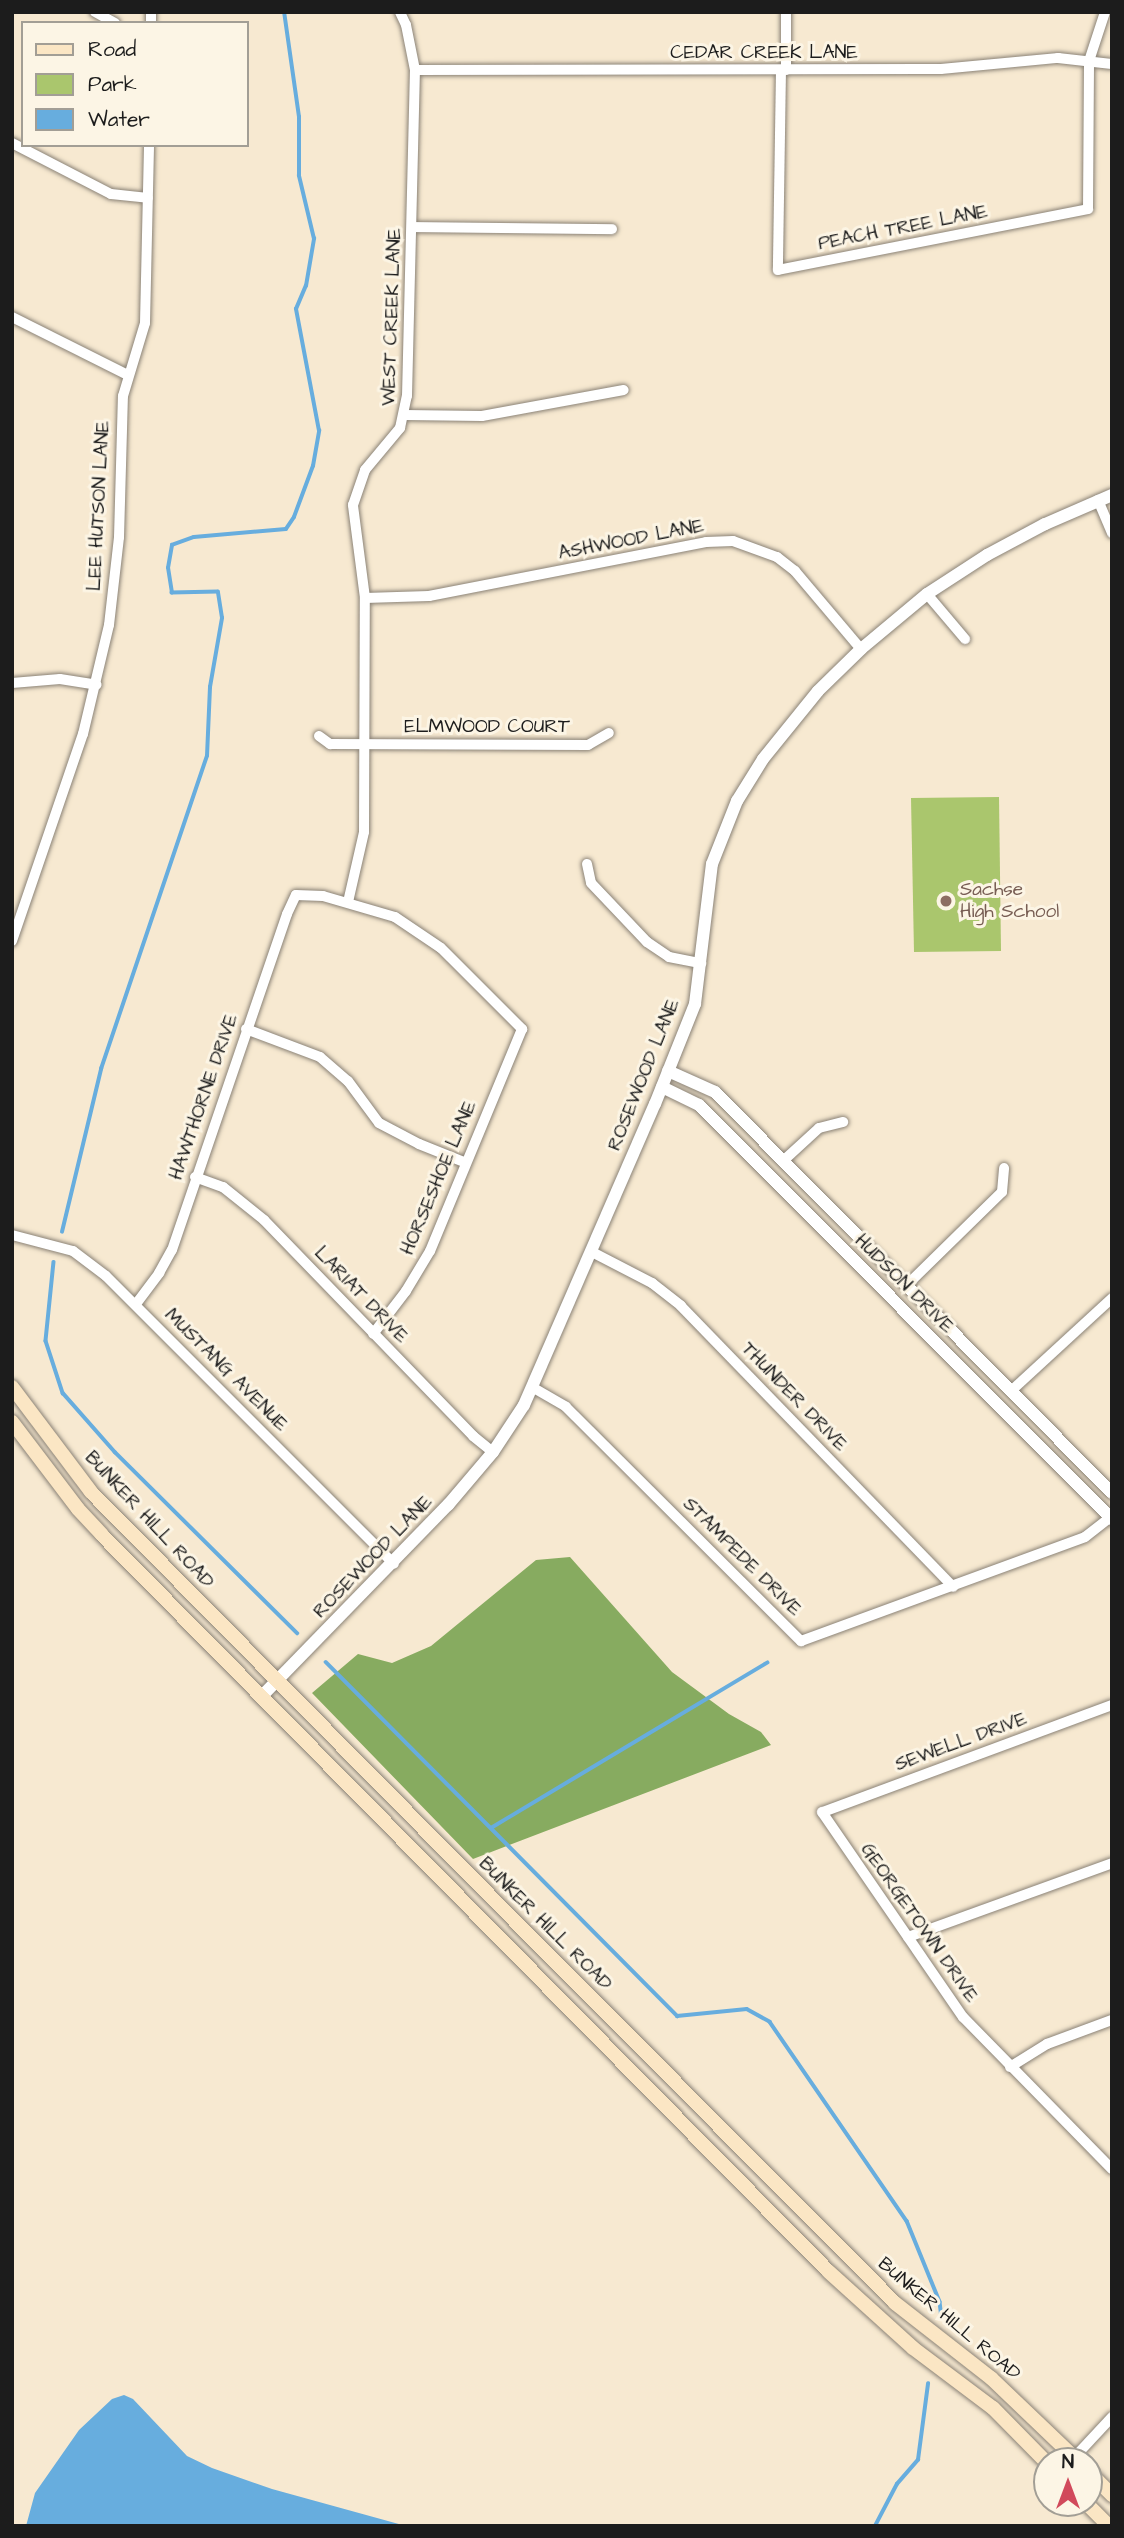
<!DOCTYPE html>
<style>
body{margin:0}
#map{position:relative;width:1124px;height:2538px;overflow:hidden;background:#f7e9d1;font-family:"Architects Daughter",sans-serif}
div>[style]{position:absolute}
.green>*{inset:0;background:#aac66d}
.forest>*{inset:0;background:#87ab60}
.water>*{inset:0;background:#67adde}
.stream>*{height:3.5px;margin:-1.75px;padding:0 1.75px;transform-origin:1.75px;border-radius:1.75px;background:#67adde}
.roads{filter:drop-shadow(0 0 2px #8a8276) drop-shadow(0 0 2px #8a8276)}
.minor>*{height:10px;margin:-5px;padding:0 5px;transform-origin:5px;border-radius:5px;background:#fff}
.tertiary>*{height:12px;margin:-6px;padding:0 6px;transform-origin:6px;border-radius:6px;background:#fff}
.secondary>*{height:14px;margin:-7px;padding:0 7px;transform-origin:7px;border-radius:7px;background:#fbe6c4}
.dots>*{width:19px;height:19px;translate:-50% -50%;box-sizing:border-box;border:4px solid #fcf5e5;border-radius:50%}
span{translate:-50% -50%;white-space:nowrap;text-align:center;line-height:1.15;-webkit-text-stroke:6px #fcf5e5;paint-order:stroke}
.street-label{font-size:19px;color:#1c1c1c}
.education-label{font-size:19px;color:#785e54}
.left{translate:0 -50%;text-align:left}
.frame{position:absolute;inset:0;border:14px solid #1c1c1c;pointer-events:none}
.legend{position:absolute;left:21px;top:21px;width:228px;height:126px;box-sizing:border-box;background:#fcf5e5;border:2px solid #a29e95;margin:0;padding:9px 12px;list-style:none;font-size:21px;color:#1c1c1c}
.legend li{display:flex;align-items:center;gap:14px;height:35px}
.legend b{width:35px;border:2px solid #a29e95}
.north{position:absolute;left:1033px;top:2447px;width:70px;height:70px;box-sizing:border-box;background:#fcf5e5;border:2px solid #a29e95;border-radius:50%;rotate:0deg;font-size:19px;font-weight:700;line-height:28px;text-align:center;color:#1c1c1c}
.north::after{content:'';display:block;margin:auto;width:24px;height:32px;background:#d1495b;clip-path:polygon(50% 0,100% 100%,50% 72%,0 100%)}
</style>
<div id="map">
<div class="green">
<i style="clip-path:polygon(999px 797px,1001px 951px,914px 952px,911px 798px)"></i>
<i style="clip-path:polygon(1110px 862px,1112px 862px,1112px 1095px,1110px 1068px)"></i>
</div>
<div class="forest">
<i style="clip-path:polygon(570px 1557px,672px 1672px,729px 1714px,761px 1732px,771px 1745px,473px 1859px,312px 1693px,358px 1654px,392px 1663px,431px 1646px,536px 1560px)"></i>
</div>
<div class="water">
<i style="clip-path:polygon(124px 2395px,133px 2399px,187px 2456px,212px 2468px,272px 2489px,406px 2526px,26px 2526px,35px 2493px,79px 2430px,112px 2399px)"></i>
</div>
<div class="stream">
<i style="left:62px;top:1232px;width:168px;rotate:-76.5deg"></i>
<i style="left:101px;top:1069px;width:330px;rotate:-71.3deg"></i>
<i style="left:207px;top:756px;width:69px;rotate:-87.5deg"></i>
<i style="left:210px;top:687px;width:70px;rotate:-80.1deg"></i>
<i style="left:222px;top:618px;width:26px;rotate:-99deg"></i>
<i style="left:218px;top:592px;width:46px;rotate:178.8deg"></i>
<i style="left:172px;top:593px;width:25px;rotate:-99deg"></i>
<i style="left:168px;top:568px;width:23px;rotate:-80deg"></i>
<i style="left:172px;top:545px;width:23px;rotate:-20deg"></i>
<i style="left:194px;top:537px;width:92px;rotate:-5deg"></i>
<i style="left:286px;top:529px;width:14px;rotate:-56deg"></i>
<i style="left:294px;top:517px;width:54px;rotate:-69.6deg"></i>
<i style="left:313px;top:466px;width:36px;rotate:-80deg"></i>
<i style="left:319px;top:431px;width:124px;rotate:-100.7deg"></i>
<i style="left:296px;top:309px;width:25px;rotate:-67deg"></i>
<i style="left:306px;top:286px;width:48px;rotate:-80.3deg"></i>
<i style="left:314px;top:239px;width:65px;rotate:-103.4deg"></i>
<i style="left:299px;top:176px;width:59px;rotate:-90deg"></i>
<i style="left:299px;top:117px;width:106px;rotate:-98.1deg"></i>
<i style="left:54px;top:1262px;width:79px;rotate:95.8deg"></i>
<i style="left:46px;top:1341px;width:55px;rotate:71.9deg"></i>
<i style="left:63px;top:1393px;width:79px;rotate:48.6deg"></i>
<i style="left:115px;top:1452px;width:257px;rotate:44.8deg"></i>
<i style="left:326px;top:1662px;width:499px;rotate:45.2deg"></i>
<i style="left:677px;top:2016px;width:70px;rotate:-5.7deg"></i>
<i style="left:747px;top:2009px;width:26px;rotate:29deg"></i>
<i style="left:770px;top:2022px;width:242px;rotate:55.5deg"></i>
<i style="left:907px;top:2221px;width:87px;rotate:67.8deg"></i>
<i style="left:940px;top:2302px;width:17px;rotate:83deg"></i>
<i style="left:491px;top:1828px;width:322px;rotate:-30.9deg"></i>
<i style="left:875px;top:2526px;width:47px;rotate:-62.4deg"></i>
<i style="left:897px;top:2484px;width:32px;rotate:-49deg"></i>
<i style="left:918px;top:2460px;width:77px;rotate:-82.5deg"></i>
</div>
<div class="roads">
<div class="minor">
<i style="left:95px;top:12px;width:23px;rotate:29deg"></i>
<i style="left:786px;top:12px;width:58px;rotate:90deg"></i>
<i style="left:151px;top:23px;width:11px;rotate:-90deg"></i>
<i style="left:415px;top:70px;width:526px;rotate:-0.11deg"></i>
<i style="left:941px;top:69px;width:118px;rotate:-5.4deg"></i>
<i style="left:1058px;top:58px;width:54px;rotate:6.3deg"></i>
<i style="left:781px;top:70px;width:200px;rotate:90.9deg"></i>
<i style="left:778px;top:270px;width:316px;rotate:-11.1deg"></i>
<i style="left:1088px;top:209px;width:148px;rotate:-89.6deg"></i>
<i style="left:1089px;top:61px;width:52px;rotate:-71.9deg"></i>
<i style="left:12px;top:143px;width:111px;rotate:27.3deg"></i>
<i style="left:111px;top:194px;width:37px;rotate:6deg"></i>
<i style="left:413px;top:227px;width:199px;rotate:0.6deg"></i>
<i style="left:12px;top:317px;width:130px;rotate:26.6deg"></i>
<i style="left:405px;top:415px;width:77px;rotate:0.7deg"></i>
<i style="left:482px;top:416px;width:144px;rotate:-10.4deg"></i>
<i style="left:1098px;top:500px;width:36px;rotate:67deg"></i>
<i style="left:927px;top:594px;width:59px;rotate:49.8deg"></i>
<i style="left:365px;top:598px;width:64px;rotate:-1.8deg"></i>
<i style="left:429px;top:596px;width:282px;rotate:-11deg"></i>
<i style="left:706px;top:542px;width:27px;rotate:-2deg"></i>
<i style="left:733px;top:541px;width:47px;rotate:20deg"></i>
<i style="left:777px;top:557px;width:23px;rotate:38deg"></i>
<i style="left:795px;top:571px;width:102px;rotate:49.8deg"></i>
<i style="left:12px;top:683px;width:48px;rotate:-4.8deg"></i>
<i style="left:60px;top:679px;width:37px;rotate:9deg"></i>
<i style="left:319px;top:736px;width:14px;rotate:36deg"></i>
<i style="left:330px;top:744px;width:258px;rotate:0.2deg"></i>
<i style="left:588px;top:745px;width:24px;rotate:-30deg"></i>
<i style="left:587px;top:864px;width:19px;rotate:78deg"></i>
<i style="left:591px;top:883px;width:81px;rotate:46.5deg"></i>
<i style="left:647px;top:942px;width:27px;rotate:34deg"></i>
<i style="left:669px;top:957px;width:33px;rotate:11deg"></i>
<i style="left:348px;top:902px;width:72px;rotate:-77.1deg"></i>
<i style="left:364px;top:832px;width:234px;rotate:-89.8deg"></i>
<i style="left:365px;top:598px;width:94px;rotate:-97.4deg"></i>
<i style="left:353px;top:505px;width:37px;rotate:-71deg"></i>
<i style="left:365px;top:470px;width:55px;rotate:-50.2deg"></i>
<i style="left:400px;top:428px;width:33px;rotate:-78deg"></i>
<i style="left:407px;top:396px;width:326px;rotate:-88.6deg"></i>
<i style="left:415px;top:70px;width:46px;rotate:-101.3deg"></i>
<i style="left:406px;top:25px;width:14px;rotate:-115deg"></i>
<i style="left:12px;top:941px;width:219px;rotate:-71.1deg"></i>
<i style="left:83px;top:734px;width:112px;rotate:-76.6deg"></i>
<i style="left:109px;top:625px;width:89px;rotate:-83.5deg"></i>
<i style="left:119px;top:537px;width:141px;rotate:-88.4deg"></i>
<i style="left:123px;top:396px;width:76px;rotate:-73.2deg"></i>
<i style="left:145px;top:323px;width:178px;rotate:-88.7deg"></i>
<i style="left:246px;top:1029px;width:79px;rotate:20.7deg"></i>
<i style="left:320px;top:1057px;width:37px;rotate:41deg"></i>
<i style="left:348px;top:1081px;width:52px;rotate:53.6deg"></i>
<i style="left:379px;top:1123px;width:45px;rotate:27.7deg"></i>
<i style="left:419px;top:1144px;width:48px;rotate:21.8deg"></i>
<i style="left:783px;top:1161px;width:49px;rotate:-42.5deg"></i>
<i style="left:819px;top:1128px;width:25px;rotate:-14deg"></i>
<i style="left:195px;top:1177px;width:30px;rotate:20deg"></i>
<i style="left:223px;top:1187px;width:53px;rotate:38.8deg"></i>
<i style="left:264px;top:1220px;width:301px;rotate:45.9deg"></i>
<i style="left:473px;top:1436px;width:26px;rotate:39deg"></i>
<i style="left:12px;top:1235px;width:63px;rotate:14.7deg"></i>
<i style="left:73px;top:1251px;width:41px;rotate:37.1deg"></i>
<i style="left:106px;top:1276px;width:407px;rotate:45deg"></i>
<i style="left:592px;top:1252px;width:68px;rotate:27.3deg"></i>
<i style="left:652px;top:1283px;width:37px;rotate:38deg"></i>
<i style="left:681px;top:1306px;width:391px;rotate:45.9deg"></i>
<i style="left:907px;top:1285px;width:133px;rotate:-44.4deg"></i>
<i style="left:1002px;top:1192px;width:24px;rotate:-85deg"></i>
<i style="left:136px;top:1304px;width:39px;rotate:-53deg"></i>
<i style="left:159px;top:1273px;width:26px;rotate:-61deg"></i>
<i style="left:172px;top:1250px;width:355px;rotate:-71.1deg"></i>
<i style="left:287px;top:914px;width:21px;rotate:-65deg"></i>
<i style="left:296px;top:895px;width:27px;rotate:2deg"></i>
<i style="left:323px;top:896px;width:75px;rotate:16.3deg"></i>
<i style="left:395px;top:917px;width:55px;rotate:34deg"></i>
<i style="left:441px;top:948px;width:115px;rotate:45deg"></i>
<i style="left:522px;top:1029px;width:240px;rotate:112.5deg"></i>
<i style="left:430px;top:1251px;width:47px;rotate:121deg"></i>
<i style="left:406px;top:1291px;width:54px;rotate:127.5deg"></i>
<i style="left:532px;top:1387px;width:39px;rotate:30deg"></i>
<i style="left:566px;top:1407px;width:332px;rotate:44.9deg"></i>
<i style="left:801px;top:1641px;width:302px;rotate:-20.1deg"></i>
<i style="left:1085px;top:1537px;width:34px;rotate:-38deg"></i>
<i style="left:1011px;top:1391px;width:137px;rotate:-42.6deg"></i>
<i style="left:1112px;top:1705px;width:309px;rotate:159.7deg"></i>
<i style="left:822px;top:1812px;width:249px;rotate:55.5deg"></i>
<i style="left:963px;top:2017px;width:213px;rotate:45.6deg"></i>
<i style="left:908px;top:1937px;width:217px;rotate:-19.9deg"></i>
<i style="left:1010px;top:2067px;width:44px;rotate:-31.9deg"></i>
<i style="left:1047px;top:2044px;width:69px;rotate:-20.3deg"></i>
<i style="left:1071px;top:2461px;width:60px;rotate:-47deg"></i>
</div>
<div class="tertiary">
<i style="left:668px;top:1071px;width:51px;rotate:24.1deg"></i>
<i style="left:715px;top:1092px;width:564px;rotate:45.29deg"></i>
<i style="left:662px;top:1087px;width:41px;rotate:25.9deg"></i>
<i style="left:699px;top:1105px;width:585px;rotate:45.07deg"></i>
<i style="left:262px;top:1696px;width:267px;rotate:-45.8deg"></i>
<i style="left:448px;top:1505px;width:70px;rotate:-49.7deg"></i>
<i style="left:493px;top:1452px;width:56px;rotate:-56.6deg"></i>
<i style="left:524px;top:1405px;width:328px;rotate:-66.5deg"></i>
<i style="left:655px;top:1104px;width:108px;rotate:-68.2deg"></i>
<i style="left:695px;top:1004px;width:141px;rotate:-83.1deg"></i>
<i style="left:712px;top:864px;width:68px;rotate:-68.4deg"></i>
<i style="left:737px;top:801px;width:49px;rotate:-58.2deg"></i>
<i style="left:763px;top:759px;width:87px;rotate:-51deg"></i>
<i style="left:818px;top:691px;width:60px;rotate:-44.3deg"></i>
<i style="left:861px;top:649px;width:86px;rotate:-39.8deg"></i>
<i style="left:927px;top:594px;width:72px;rotate:-33deg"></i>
<i style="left:987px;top:555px;width:66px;rotate:-28.1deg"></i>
<i style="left:1045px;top:524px;width:73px;rotate:-23.4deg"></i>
</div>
<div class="secondary">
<i style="left:12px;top:1387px;width:131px;rotate:53deg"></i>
<i style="left:91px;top:1492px;width:576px;rotate:45.35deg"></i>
<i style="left:496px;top:1902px;width:566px;rotate:45.14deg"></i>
<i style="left:895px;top:2303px;width:122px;rotate:38deg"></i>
<i style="left:991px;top:2378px;width:120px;rotate:43.7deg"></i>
<i style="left:12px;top:1422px;width:109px;rotate:52.8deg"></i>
<i style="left:78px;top:1509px;width:35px;rotate:47deg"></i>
<i style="left:102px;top:1535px;width:1035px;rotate:45.39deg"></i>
<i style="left:829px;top:2272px;width:113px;rotate:42.1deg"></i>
<i style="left:913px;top:2348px;width:100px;rotate:36.9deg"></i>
<i style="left:993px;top:2408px;width:77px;rotate:45.5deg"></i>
<i style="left:1089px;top:2472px;width:33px;rotate:45deg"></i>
<i style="left:1086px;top:2503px;width:33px;rotate:45deg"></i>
</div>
</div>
<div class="dots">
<i style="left:946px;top:901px;background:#8d6e63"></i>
</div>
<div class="street-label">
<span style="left:764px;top:53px">CEDAR CREEK LANE</span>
<span style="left:903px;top:228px;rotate:-11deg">PEACH TREE LANE</span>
<span style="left:392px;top:317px;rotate:-88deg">WEST CREEK LANE</span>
<span style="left:99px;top:506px;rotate:-87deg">LEE HUTSON LANE</span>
<span style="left:631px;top:540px;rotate:-11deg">ASHWOOD LANE</span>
<span style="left:487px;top:727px">ELMWOOD COURT</span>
<span style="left:644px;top:1075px;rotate:-68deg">ROSEWOOD LANE</span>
<span style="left:204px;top:1097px;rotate:-71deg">HAWTHORNE DRIVE</span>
<span style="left:439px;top:1178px;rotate:-67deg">HORSESHOE LANE</span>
<span style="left:904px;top:1284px;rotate:45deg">HUDSON DRIVE</span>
<span style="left:361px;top:1295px;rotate:46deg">LARIAT DRIVE</span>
<span style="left:226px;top:1370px;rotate:45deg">MUSTANG AVENUE</span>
<span style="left:794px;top:1397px;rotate:46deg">THUNDER DRIVE</span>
<span style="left:149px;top:1520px;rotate:47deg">BUNKER HILL ROAD</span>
<span style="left:373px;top:1557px;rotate:-46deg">ROSEWOOD LANE</span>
<span style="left:742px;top:1557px;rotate:45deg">STAMPEDE DRIVE</span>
<span style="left:961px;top:1742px;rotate:-20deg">SEWELL DRIVE</span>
<span style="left:919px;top:1923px;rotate:55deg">GEORGETOWN DRIVE</span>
<span style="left:545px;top:1924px;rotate:45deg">BUNKER HILL ROAD</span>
<span style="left:949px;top:2319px;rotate:40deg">BUNKER HILL ROAD</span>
</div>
<div class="education-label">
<span class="left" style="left:960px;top:901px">Sachse<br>High School</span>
</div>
<div class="frame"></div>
<ul class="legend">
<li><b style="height:9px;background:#fbe6c4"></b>Road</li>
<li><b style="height:19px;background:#aac66d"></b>Park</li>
<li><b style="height:19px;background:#67adde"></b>Water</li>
</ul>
<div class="north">N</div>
</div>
